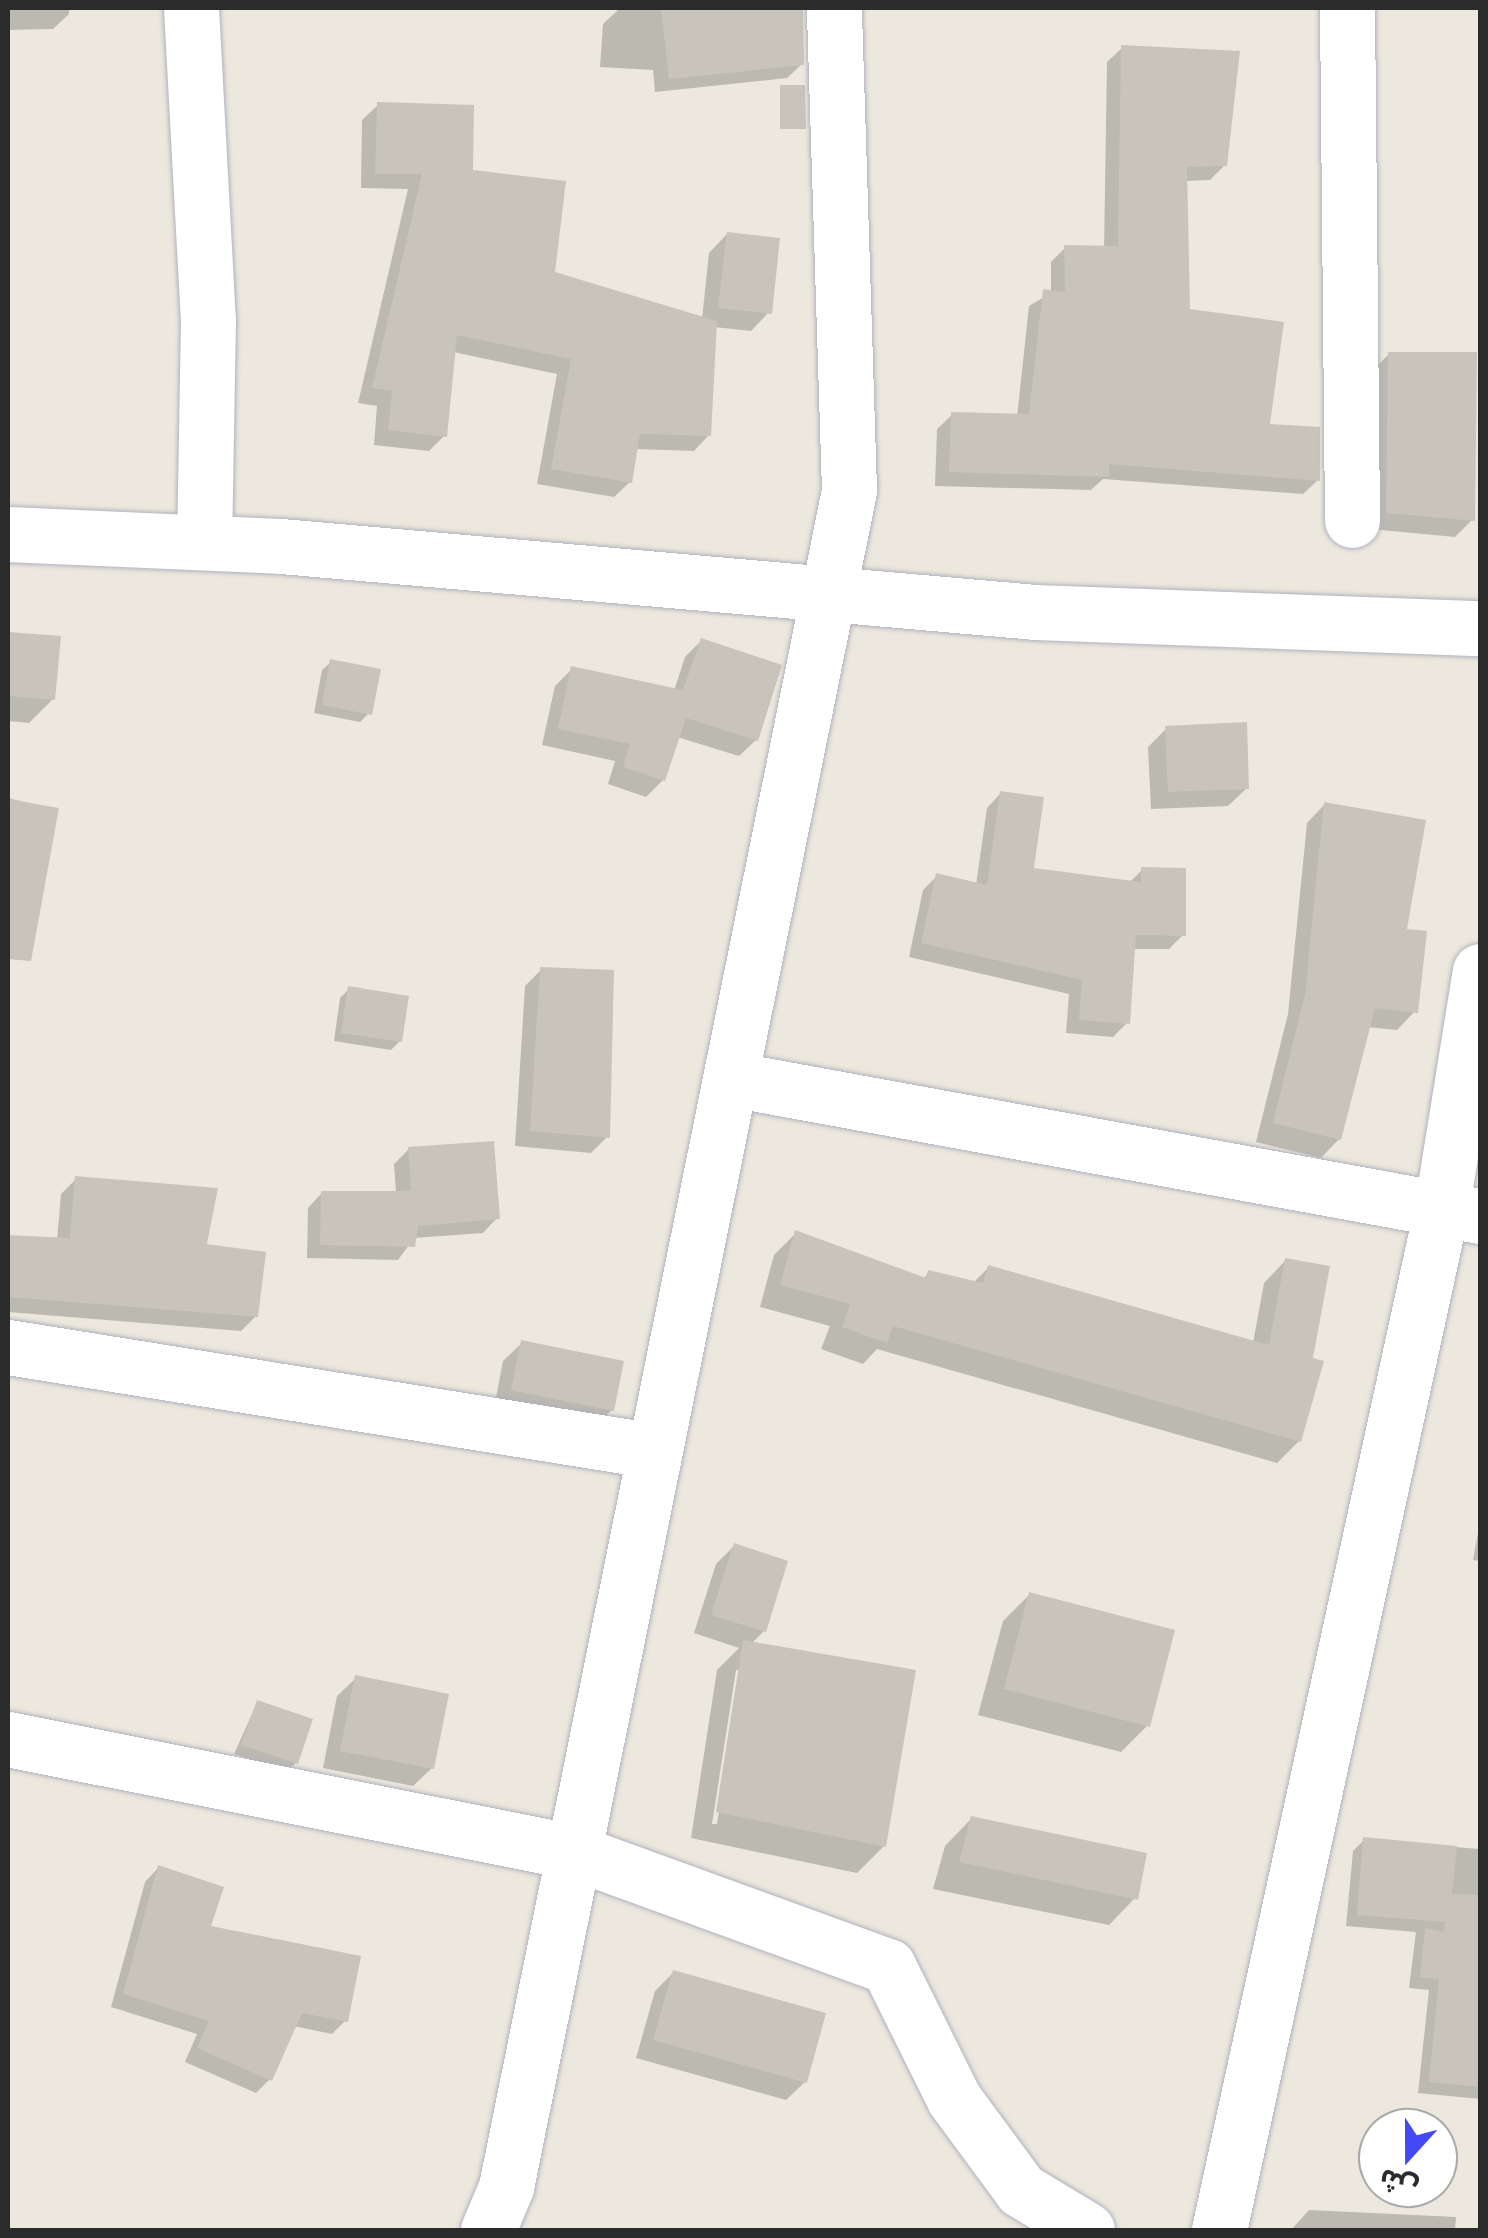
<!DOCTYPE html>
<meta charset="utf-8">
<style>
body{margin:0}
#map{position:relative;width:1488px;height:2238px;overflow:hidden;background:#ece8dd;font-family:Inter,"Noto Sans Arabic",sans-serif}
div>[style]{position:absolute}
.shadow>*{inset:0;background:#0003}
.building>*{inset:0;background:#c8c4bc}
.roads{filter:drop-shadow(0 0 2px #b1b1be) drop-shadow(0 0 2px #b1b1be)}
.street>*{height:55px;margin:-27.5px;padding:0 27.5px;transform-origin:27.5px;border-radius:27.5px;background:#fff}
.secondary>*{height:55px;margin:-27.5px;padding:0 27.5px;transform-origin:27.5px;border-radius:27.5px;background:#fff}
span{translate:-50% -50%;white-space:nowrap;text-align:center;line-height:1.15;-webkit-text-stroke:8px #fff;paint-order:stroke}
.frame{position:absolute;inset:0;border:10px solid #2b2b2b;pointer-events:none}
.north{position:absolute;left:1358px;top:2108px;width:100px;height:100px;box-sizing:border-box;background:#fff;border:2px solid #aaa;border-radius:50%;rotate:201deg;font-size:28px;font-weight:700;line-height:40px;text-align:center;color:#2b2b2b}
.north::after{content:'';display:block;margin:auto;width:35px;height:45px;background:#4249f5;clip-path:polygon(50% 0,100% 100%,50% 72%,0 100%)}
</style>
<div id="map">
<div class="shadow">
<i style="clip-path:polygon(8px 8px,69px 8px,69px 14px,53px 29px,8px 30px)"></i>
<i style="clip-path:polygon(639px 8px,803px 8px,802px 64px,787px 78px,655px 92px,653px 70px,600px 67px,603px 24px,618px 10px)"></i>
<i style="clip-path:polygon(1122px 48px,1225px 165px,1210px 180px,1185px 181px,1188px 311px,1267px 426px,1318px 480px,1303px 494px,1103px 479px,1091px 490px,935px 486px,937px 429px,952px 415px,1017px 417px,1029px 306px,1051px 293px,1051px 262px,1065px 248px,1104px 249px,1107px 62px)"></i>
<i style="clip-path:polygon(378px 105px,470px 172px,552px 274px,702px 319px,709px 253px,727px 234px,769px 312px,751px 331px,714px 327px,709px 435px,694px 451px,635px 449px,630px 482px,614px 497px,537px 484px,557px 374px,453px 352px,445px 435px,429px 451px,374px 445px,377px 406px,358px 403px,408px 189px,361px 188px,362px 120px)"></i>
<i style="clip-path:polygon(1389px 354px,1472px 520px,1455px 537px,1370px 529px,1371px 372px)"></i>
<i style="clip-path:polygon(8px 634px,58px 639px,53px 699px,29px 723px,8px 721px)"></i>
<i style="clip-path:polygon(701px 641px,756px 740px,739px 756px,677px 737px,663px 780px,646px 797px,608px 784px,615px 761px,542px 745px,555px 686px,572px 669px,674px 691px,685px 657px)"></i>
<i style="clip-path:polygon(331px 662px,369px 713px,360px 722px,314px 713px,322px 670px)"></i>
<i style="clip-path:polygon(1167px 728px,1247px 788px,1228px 806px,1151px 809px,1148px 747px)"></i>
<i style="clip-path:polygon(1001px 793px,1032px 870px,1129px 883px,1142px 870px,1183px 935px,1169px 949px,1133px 949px,1127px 1023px,1113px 1037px,1066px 1033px,1069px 994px,909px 957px,923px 890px,937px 876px,976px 885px,987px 808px)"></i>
<i style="clip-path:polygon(8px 798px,56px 810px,21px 895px,8px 894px)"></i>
<i style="clip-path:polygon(1325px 804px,1404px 931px,1415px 1011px,1397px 1030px,1367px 1027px,1339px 1139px,1321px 1158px,1256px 1142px,1288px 1014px,1307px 823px)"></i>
<i style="clip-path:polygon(541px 970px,607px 1137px,591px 1153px,515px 1146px,525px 986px)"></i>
<i style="clip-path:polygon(349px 989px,400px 1041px,391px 1050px,334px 1041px,340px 998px)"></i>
<i style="clip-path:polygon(409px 1149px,497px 1218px,483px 1233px,414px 1238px,398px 1260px,307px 1258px,308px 1208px,322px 1193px,396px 1193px,394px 1164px)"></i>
<i style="clip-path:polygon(76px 1179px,204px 1246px,256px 1316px,241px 1331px,8px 1312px,8px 1238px,57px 1240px,61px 1194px)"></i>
<i style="clip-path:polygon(796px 1233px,923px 1279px,929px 1272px,973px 1283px,989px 1267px,1253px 1343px,1264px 1283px,1286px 1260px,1299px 1441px,1277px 1463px,877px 1349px,863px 1364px,821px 1349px,830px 1326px,760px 1307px,774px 1255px)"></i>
<i style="clip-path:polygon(522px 1343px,612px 1410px,593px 1428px,494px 1408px,503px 1361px)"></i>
<i style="clip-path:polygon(1480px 1522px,1480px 1561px,1473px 1560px)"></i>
<i style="clip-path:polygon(evenodd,734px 1546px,764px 1631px,751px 1644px,884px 1846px,857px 1873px,691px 1838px,717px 1670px,739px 1648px,694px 1633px,716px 1564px,734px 1546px,736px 1670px,741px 1670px,717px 1824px,712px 1824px,736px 1670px)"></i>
<i style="clip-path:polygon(1030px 1594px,1148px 1725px,1121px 1752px,978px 1715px,1003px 1621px)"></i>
<i style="clip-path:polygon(356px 1678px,432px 1768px,413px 1786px,323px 1768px,337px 1696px)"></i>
<i style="clip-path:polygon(257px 1703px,296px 1763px,287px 1771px,234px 1754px)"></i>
<i style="clip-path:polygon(971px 1819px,1135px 1898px,1109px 1925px,933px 1889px,945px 1846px)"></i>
<i style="clip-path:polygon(1364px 1840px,1480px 1849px,1480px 2099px,1418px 2093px,1429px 1990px,1409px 1988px,1416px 1932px,1346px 1926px,1353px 1851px)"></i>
<i style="clip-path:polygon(158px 1868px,207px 1928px,346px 2020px,332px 2034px,293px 2026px,270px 2079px,256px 2093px,185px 2062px,197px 2034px,111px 2007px,145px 1882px)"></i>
<i style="clip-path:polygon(674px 1972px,805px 2082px,786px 2100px,636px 2058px,655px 1991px)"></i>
<i style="clip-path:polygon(1309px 2210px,1456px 2217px,1455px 2230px,1291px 2230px)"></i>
</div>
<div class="building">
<i style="clip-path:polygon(661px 8px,803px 8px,804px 65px,669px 79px)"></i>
<i style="clip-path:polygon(1121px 45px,1240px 51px,1227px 166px,1187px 167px,1190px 309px,1284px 322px,1270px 424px,1320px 427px,1320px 481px,1109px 464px,1109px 477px,949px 472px,951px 412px,1029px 414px,1043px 289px,1065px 292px,1064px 245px,1118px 246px)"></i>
<i style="clip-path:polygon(780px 85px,805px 85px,806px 129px,780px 129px)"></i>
<i style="clip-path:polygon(377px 102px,474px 105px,473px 170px,566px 181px,555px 272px,717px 321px,711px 436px,640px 434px,632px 483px,551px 469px,571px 359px,457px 335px,447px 437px,388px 430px,392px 391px,372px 388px,422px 174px,375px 174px)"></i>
<i style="clip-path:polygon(727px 232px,780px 238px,772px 314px,718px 308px)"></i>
<i style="clip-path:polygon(1388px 352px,1477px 352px,1475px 521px,1386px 513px)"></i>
<i style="clip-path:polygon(8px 632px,61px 636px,55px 700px,8px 696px)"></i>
<i style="clip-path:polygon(701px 638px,782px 665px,758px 741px,686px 718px,665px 781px,623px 767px,630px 744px,558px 729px,571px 666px,683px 690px)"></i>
<i style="clip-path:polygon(330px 659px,381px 669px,372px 715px,322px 705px)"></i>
<i style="clip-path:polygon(1247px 722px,1249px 789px,1168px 792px,1165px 726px)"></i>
<i style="clip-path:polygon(1000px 791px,1044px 797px,1034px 868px,1141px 882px,1141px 867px,1186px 868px,1186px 936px,1136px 935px,1130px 1024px,1079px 1020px,1082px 980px,921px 943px,936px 873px,987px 885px)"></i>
<i style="clip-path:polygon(8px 799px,59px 808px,31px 961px,8px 959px)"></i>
<i style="clip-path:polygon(1324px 802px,1426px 820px,1407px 929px,1427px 931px,1418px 1013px,1375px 1008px,1341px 1140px,1273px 1123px,1305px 994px)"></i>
<i style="clip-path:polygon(540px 967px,614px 970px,610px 1138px,530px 1131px)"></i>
<i style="clip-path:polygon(348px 986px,409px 996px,402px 1042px,341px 1033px)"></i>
<i style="clip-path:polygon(494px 1141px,500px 1219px,418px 1226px,415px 1247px,320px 1245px,321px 1191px,411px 1191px,408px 1147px)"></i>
<i style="clip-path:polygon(75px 1176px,218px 1188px,207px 1244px,266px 1252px,258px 1317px,8px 1297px,8px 1235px,70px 1238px)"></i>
<i style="clip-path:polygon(795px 1230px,926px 1278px,928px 1270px,983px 1283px,988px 1265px,1269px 1345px,1285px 1258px,1330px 1266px,1313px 1358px,1324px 1361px,1301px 1442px,893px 1326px,887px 1343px,842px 1327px,850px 1304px,780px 1285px)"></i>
<i style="clip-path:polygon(521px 1340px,624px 1361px,614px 1411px,511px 1390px)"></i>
<i style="clip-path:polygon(734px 1543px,788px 1561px,766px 1632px,711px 1615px)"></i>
<i style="clip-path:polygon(1029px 1592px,1175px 1630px,1150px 1727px,1004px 1689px)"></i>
<i style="clip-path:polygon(743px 1640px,916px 1670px,886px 1847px,716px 1812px)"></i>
<i style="clip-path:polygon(355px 1675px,449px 1694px,434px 1769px,340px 1751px)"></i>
<i style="clip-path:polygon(257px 1700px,313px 1719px,298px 1764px,241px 1745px)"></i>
<i style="clip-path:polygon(971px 1816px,1147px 1853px,1138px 1900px,959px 1862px)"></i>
<i style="clip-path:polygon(1363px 1837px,1457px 1846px,1452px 1894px,1480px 1895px,1480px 2087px,1429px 2082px,1439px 1979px,1420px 1977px,1425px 1928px,1444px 1932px,1445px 1922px,1357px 1915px)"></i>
<i style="clip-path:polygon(158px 1865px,224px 1887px,211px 1926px,361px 1956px,348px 2022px,302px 2013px,272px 2081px,197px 2048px,209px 2021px,123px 1994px)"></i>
<i style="clip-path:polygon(673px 1970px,826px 2013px,807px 2083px,653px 2040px)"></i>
</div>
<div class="roads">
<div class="street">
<i style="left:191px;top:8px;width:311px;rotate:86.9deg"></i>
<i style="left:208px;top:319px;width:223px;rotate:91deg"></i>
<i style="left:1347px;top:8px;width:512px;rotate:89.44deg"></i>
<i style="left:731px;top:1079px;width:761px;rotate:10.37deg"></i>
<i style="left:8px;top:1347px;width:655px;rotate:9.13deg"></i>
<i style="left:8px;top:1739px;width:577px;rotate:11.29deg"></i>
<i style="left:574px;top:1852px;width:334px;rotate:20deg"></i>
<i style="left:888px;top:1966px;width:148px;rotate:63.6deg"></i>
<i style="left:954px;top:2099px;width:113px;rotate:53.6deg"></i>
<i style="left:1021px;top:2190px;width:77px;rotate:31.2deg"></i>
<i style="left:488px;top:2230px;width:47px;rotate:-67.3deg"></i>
<i style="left:506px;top:2187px;width:1731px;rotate:-78.57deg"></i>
<i style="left:849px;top:490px;width:482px;rotate:-91.8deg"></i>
<i style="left:1219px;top:2230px;width:1043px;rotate:-77.71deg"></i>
<i style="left:1441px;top:1211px;width:243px;rotate:-80.8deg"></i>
</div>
<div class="secondary">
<i style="left:8px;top:534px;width:273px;rotate:2.5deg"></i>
<i style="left:281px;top:546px;width:757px;rotate:5deg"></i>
<i style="left:1035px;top:612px;width:445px;rotate:2.1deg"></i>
</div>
</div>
<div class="frame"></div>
<div class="north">ش</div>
</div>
